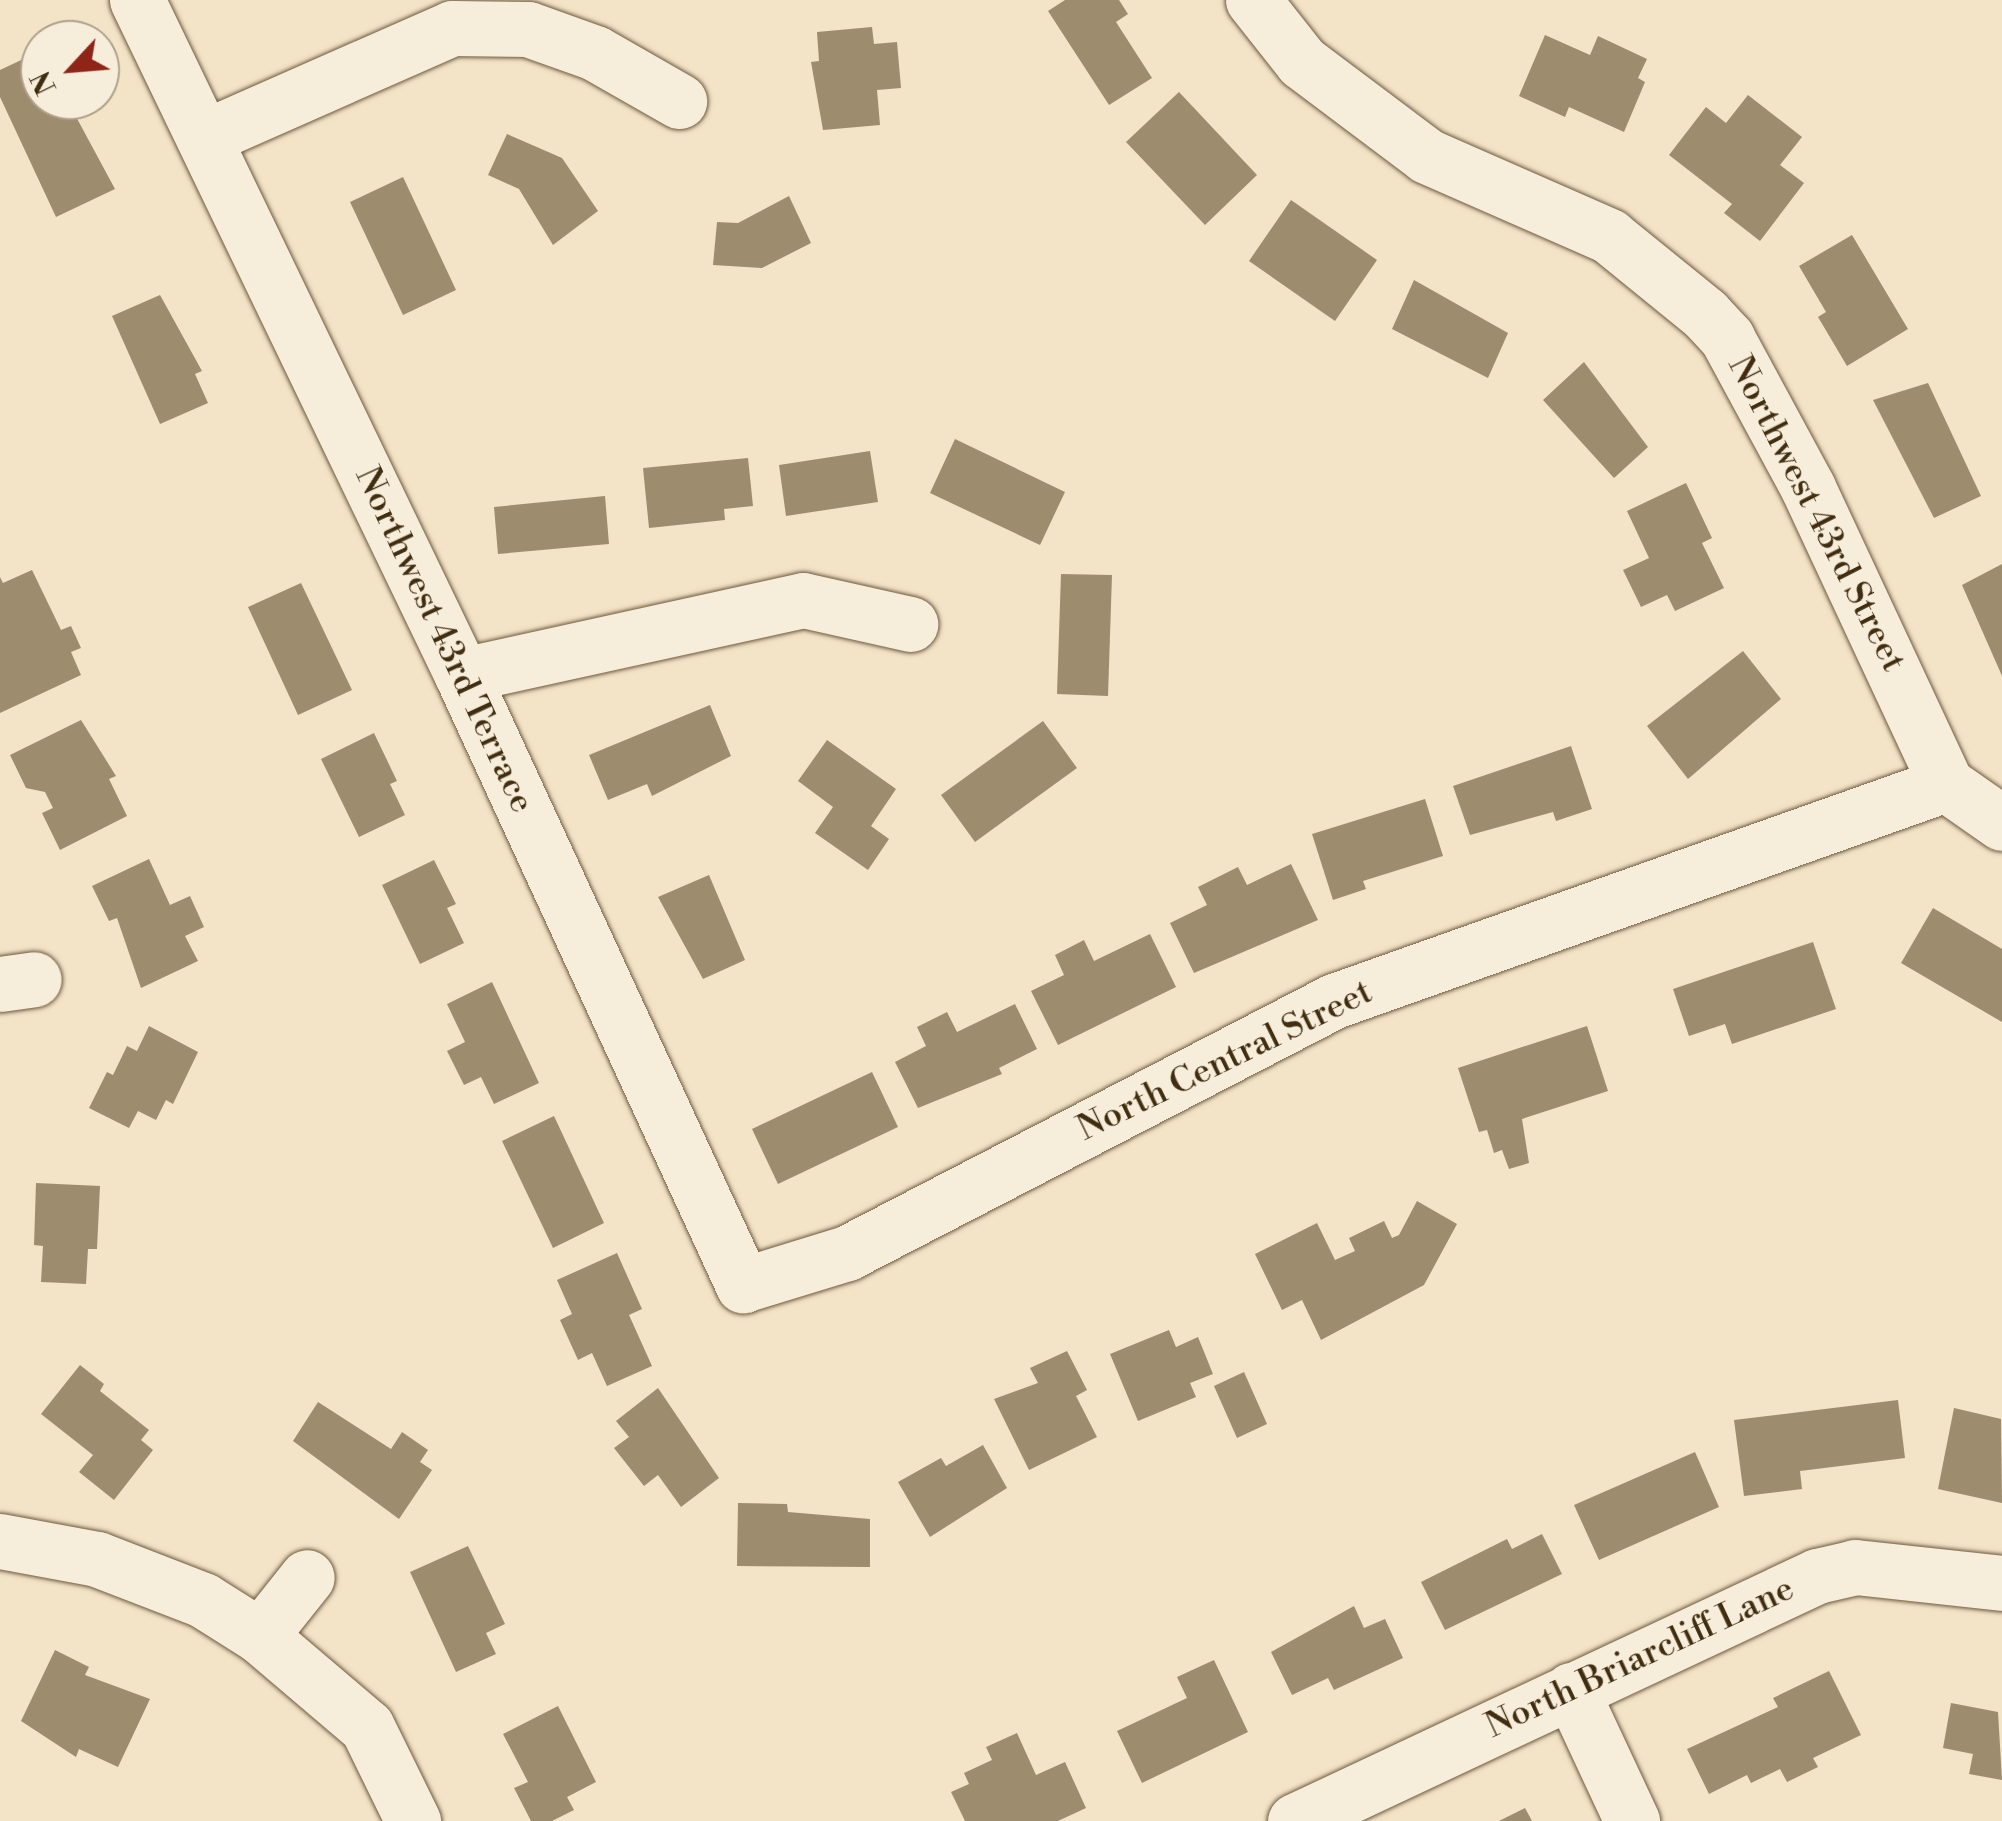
<!DOCTYPE html>
<style>
body{margin:0}
#map{position:relative;width:2002px;height:1821px;overflow:hidden;background:#f3e3c7;font-family:"Libre Bodoni",serif}
div>[style]{position:absolute}
.building>*{inset:0;background:#9e8c6f}
.roads{filter:drop-shadow(0 0 2px #6e5a3d) drop-shadow(0 0 2px #6e5a3d)}
.minor>*{height:55px;margin:-27.5px;padding:0 27.5px;transform-origin:27.5px;border-radius:27.5px;background:#f7eddb}
span{translate:-50% -50%;white-space:nowrap;text-align:center;line-height:1.15;-webkit-text-stroke:9px #f7eddb;paint-order:stroke}
.street-label{font-size:35px;color:#412d0f}
.north{position:absolute;left:20px;top:20px;width:100px;height:100px;box-sizing:border-box;background:#f7eddb;border:2px solid #aea089;border-radius:50%;rotate:244deg;font-size:28px;font-weight:700;line-height:40px;text-align:center;color:#412d0f}
.north::after{content:'';display:block;margin:auto;width:35px;height:45px;background:#8f2418;clip-path:polygon(50% 0,100% 100%,50% 72%,0 100%)}
</style>
<div id="map">
<div class="building">
<i style="clip-path:polygon(1065px 0,1119px 0,1128px 14px,1116px 22px,1152px 78px,1109px 105px,1048px 11px)"></i>
<i style="clip-path:polygon(872px 27px,874px 44px,897px 42px,901px 88px,877px 90px,880px 125px,823px 130px,811px 62px,819px 61px,817px 32px)"></i>
<i style="clip-path:polygon(1545px 35px,1590px 55px,1598px 36px,1647px 59px,1638px 78px,1645px 82px,1624px 132px,1569px 107px,1565px 117px,1519px 96px)"></i>
<i style="clip-path:polygon(34px 54px,40px 100px,67px 100px,115px 189px,56px 217px,0 97px,0 70px)"></i>
<i style="clip-path:polygon(1179px 92px,1257px 175px,1205px 225px,1126px 142px)"></i>
<i style="clip-path:polygon(1748px 95px,1802px 137px,1780px 165px,1804px 183px,1760px 241px,1724px 213px,1732px 204px,1669px 155px,1706px 107px,1726px 123px)"></i>
<i style="clip-path:polygon(507px 134px,562px 158px,598px 211px,553px 245px,519px 189px,488px 175px)"></i>
<i style="clip-path:polygon(403px 177px,456px 290px,403px 315px,350px 202px)"></i>
<i style="clip-path:polygon(789px 196px,811px 243px,762px 268px,713px 265px,717px 222px,738px 223px)"></i>
<i style="clip-path:polygon(1291px 200px,1377px 260px,1335px 321px,1249px 261px)"></i>
<i style="clip-path:polygon(1852px 235px,1908px 329px,1847px 366px,1818px 317px,1826px 312px,1799px 266px)"></i>
<i style="clip-path:polygon(1414px 280px,1508px 333px,1488px 378px,1392px 329px)"></i>
<i style="clip-path:polygon(160px 295px,202px 371px,195px 374px,208px 403px,160px 424px,112px 316px)"></i>
<i style="clip-path:polygon(1584px 362px,1648px 447px,1614px 478px,1543px 400px)"></i>
<i style="clip-path:polygon(1928px 383px,1981px 496px,1934px 518px,1873px 400px)"></i>
<i style="clip-path:polygon(955px 439px,1065px 492px,1040px 545px,930px 493px)"></i>
<i style="clip-path:polygon(870px 451px,878px 502px,786px 516px,779px 465px)"></i>
<i style="clip-path:polygon(748px 458px,753px 506px,724px 509px,725px 520px,649px 528px,643px 468px)"></i>
<i style="clip-path:polygon(1686px 483px,1712px 538px,1702px 543px,1724px 588px,1675px 611px,1667px 595px,1641px 607px,1623px 570px,1649px 558px,1627px 511px)"></i>
<i style="clip-path:polygon(605px 496px,609px 544px,498px 554px,494px 507px)"></i>
<i style="clip-path:polygon(2002px 564px,2002px 676px,1962px 585px)"></i>
<i style="clip-path:polygon(32px 570px,61px 630px,71px 626px,81px 648px,71px 652px,81px 675px,0 713px,0 577px,3px 583px)"></i>
<i style="clip-path:polygon(1061px 574px,1112px 575px,1108px 696px,1057px 694px)"></i>
<i style="clip-path:polygon(301px 583px,352px 690px,298px 715px,248px 607px)"></i>
<i style="clip-path:polygon(1743px 651px,1781px 699px,1688px 779px,1647px 726px)"></i>
<i style="clip-path:polygon(710px 705px,731px 756px,652px 796px,647px 784px,608px 800px,589px 755px)"></i>
<i style="clip-path:polygon(81px 720px,116px 776px,109px 779px,127px 816px,60px 850px,42px 813px,53px 808px,45px 792px,26px 788px,10px 755px)"></i>
<i style="clip-path:polygon(1043px 721px,1077px 768px,975px 842px,941px 795px)"></i>
<i style="clip-path:polygon(374px 733px,397px 781px,390px 784px,405px 815px,359px 837px,321px 759px)"></i>
<i style="clip-path:polygon(827px 740px,896px 789px,871px 826px,889px 839px,868px 870px,815px 833px,833px 807px,798px 781px)"></i>
<i style="clip-path:polygon(1571px 746px,1592px 809px,1556px 821px,1553px 812px,1470px 835px,1453px 786px)"></i>
<i style="clip-path:polygon(1425px 799px,1443px 856px,1363px 881px,1366px 889px,1333px 900px,1312px 834px)"></i>
<i style="clip-path:polygon(149px 859px,170px 905px,190px 896px,204px 927px,185px 936px,198px 961px,141px 988px,117px 918px,109px 921px,92px 886px)"></i>
<i style="clip-path:polygon(434px 860px,456px 904px,447px 908px,464px 943px,420px 964px,382px 885px)"></i>
<i style="clip-path:polygon(1291px 864px,1318px 920px,1194px 973px,1170px 923px,1207px 905px,1198px 887px,1238px 867px,1247px 885px)"></i>
<i style="clip-path:polygon(709px 875px,745px 960px,703px 979px,658px 897px)"></i>
<i style="clip-path:polygon(1933px 908px,2002px 949px,2002px 1022px,1901px 963px)"></i>
<i style="clip-path:polygon(1150px 934px,1176px 987px,1058px 1045px,1031px 991px,1064px 975px,1055px 955px,1084px 940px,1094px 961px)"></i>
<i style="clip-path:polygon(1813px 942px,1836px 1009px,1732px 1044px,1725px 1024px,1689px 1036px,1673px 989px)"></i>
<i style="clip-path:polygon(492px 982px,539px 1083px,494px 1104px,481px 1077px,464px 1085px,447px 1051px,465px 1042px,447px 1004px)"></i>
<i style="clip-path:polygon(1015px 1004px,1037px 1049px,999px 1068px,1002px 1074px,918px 1108px,895px 1062px,926px 1046px,917px 1027px,947px 1012px,957px 1032px)"></i>
<i style="clip-path:polygon(149px 1026px,198px 1052px,173px 1104px,166px 1100px,156px 1120px,138px 1111px,129px 1128px,89px 1108px,107px 1072px,113px 1075px,127px 1046px,137px 1051px)"></i>
<i style="clip-path:polygon(1587px 1026px,1608px 1091px,1522px 1119px,1529px 1163px,1509px 1169px,1502px 1150px,1494px 1153px,1487px 1130px,1479px 1132px,1458px 1068px)"></i>
<i style="clip-path:polygon(872px 1072px,898px 1127px,778px 1184px,752px 1129px)"></i>
<i style="clip-path:polygon(554px 1116px,604px 1223px,553px 1248px,502px 1141px)"></i>
<i style="clip-path:polygon(36px 1183px,100px 1186px,97px 1249px,88px 1249px,86px 1284px,41px 1282px,43px 1246px,34px 1245px)"></i>
<i style="clip-path:polygon(1417px 1201px,1457px 1224px,1424px 1285px,1321px 1340px,1302px 1300px,1282px 1310px,1255px 1254px,1317px 1223px,1335px 1260px,1355px 1251px,1349px 1238px,1384px 1221px,1392px 1238px,1399px 1235px)"></i>
<i style="clip-path:polygon(617px 1253px,642px 1309px,629px 1315px,652px 1366px,607px 1386px,592px 1353px,578px 1360px,560px 1320px,572px 1314px,557px 1280px)"></i>
<i style="clip-path:polygon(1169px 1330px,1176px 1347px,1198px 1337px,1213px 1374px,1190px 1383px,1196px 1397px,1138px 1421px,1110px 1354px)"></i>
<i style="clip-path:polygon(1067px 1351px,1087px 1390px,1076px 1396px,1097px 1437px,1029px 1470px,994px 1399px,1038px 1383px,1030px 1368px)"></i>
<i style="clip-path:polygon(80px 1365px,104px 1384px,100px 1391px,149px 1430px,141px 1440px,153px 1450px,114px 1500px,79px 1472px,93px 1455px,41px 1414px)"></i>
<i style="clip-path:polygon(1244px 1372px,1267px 1424px,1237px 1438px,1214px 1386px)"></i>
<i style="clip-path:polygon(658px 1388px,719px 1478px,681px 1507px,658px 1475px,644px 1486px,614px 1448px,629px 1437px,616px 1421px)"></i>
<i style="clip-path:polygon(1898px 1400px,1905px 1458px,1800px 1471px,1802px 1489px,1744px 1496px,1734px 1420px)"></i>
<i style="clip-path:polygon(318px 1402px,391px 1449px,402px 1432px,428px 1450px,420px 1462px,432px 1470px,399px 1519px,293px 1441px)"></i>
<i style="clip-path:polygon(1954px 1408px,2001px 1419px,2002px 1503px,1938px 1489px)"></i>
<i style="clip-path:polygon(983px 1445px,1007px 1488px,930px 1537px,898px 1482px,941px 1458px,946px 1466px)"></i>
<i style="clip-path:polygon(1695px 1452px,1719px 1507px,1599px 1560px,1574px 1505px)"></i>
<i style="clip-path:polygon(738px 1503px,787px 1504px,788px 1512px,870px 1519px,870px 1567px,737px 1566px)"></i>
<i style="clip-path:polygon(1542px 1534px,1562px 1574px,1445px 1630px,1421px 1582px,1507px 1539px,1512px 1549px)"></i>
<i style="clip-path:polygon(468px 1546px,505px 1624px,486px 1633px,496px 1654px,456px 1672px,410px 1572px)"></i>
<i style="clip-path:polygon(1354px 1606px,1364px 1628px,1385px 1619px,1403px 1658px,1334px 1690px,1328px 1678px,1292px 1695px,1271px 1652px)"></i>
<i style="clip-path:polygon(55px 1650px,89px 1667px,85px 1675px,150px 1699px,118px 1767px,79px 1749px,76px 1757px,21px 1721px)"></i>
<i style="clip-path:polygon(1214px 1660px,1248px 1732px,1142px 1783px,1117px 1731px,1187px 1698px,1177px 1677px)"></i>
<i style="clip-path:polygon(1829px 1671px,1861px 1735px,1813px 1758px,1818px 1767px,1787px 1782px,1780px 1769px,1751px 1783px,1747px 1775px,1709px 1794px,1687px 1749px,1778px 1707px,1773px 1698px)"></i>
<i style="clip-path:polygon(1951px 1703px,1998px 1712px,2002px 1780px,1969px 1774px,1973px 1754px,1943px 1748px)"></i>
<i style="clip-path:polygon(558px 1706px,596px 1782px,567px 1797px,574px 1810px,552px 1821px,531px 1821px,514px 1788px,528px 1782px,503px 1734px)"></i>
<i style="clip-path:polygon(1017px 1733px,1036px 1775px,1065px 1762px,1086px 1808px,1058px 1821px,965px 1821px,951px 1792px,969px 1784px,964px 1773px,992px 1760px,986px 1747px)"></i>
<i style="clip-path:polygon(1525px 1808px,1532px 1821px,1499px 1821px)"></i>
</div>
<div class="roads">
<div class="minor">
<i style="left:137px;top:0;width:749px;rotate:64.29deg"></i>
<i style="left:462px;top:675px;width:672px;rotate:65.27deg"></i>
<i style="left:743px;top:1285px;width:109px;rotate:-17.1deg"></i>
<i style="left:847px;top:1253px;width:548px;rotate:-27.36deg"></i>
<i style="left:1334px;top:1001px;width:649px;rotate:-19.52deg"></i>
<i style="left:1253px;top:0;width:79px;rotate:51.7deg"></i>
<i style="left:1302px;top:62px;width:156px;rotate:36.9deg"></i>
<i style="left:1427px;top:156px;width:199px;rotate:23.7deg"></i>
<i style="left:1609px;top:236px;width:124px;rotate:39.1deg"></i>
<i style="left:1705px;top:314px;width:33px;rotate:47deg"></i>
<i style="left:1727px;top:338px;width:170px;rotate:61.6deg"></i>
<i style="left:1808px;top:488px;width:327px;rotate:65deg"></i>
<i style="left:1946px;top:784px;width:68px;rotate:34.9deg"></i>
<i style="left:205px;top:137px;width:270px;rotate:-23.8deg"></i>
<i style="left:452px;top:28px;width:76px;rotate:0.8deg"></i>
<i style="left:528px;top:29px;width:71px;rotate:19.7deg"></i>
<i style="left:595px;top:53px;width:97px;rotate:29.7deg"></i>
<i style="left:462px;top:675px;width:349px;rotate:-12.4deg"></i>
<i style="left:803px;top:600px;width:110px;rotate:12.6deg"></i>
<i style="left:0;top:984px;width:34px;rotate:-8deg"></i>
<i style="left:0;top:1541px;width:99px;rotate:10.5deg"></i>
<i style="left:97px;top:1559px;width:114px;rotate:21.1deg"></i>
<i style="left:203px;top:1600px;width:67px;rotate:32.3deg"></i>
<i style="left:260px;top:1636px;width:140px;rotate:40.4deg"></i>
<i style="left:367px;top:1727px;width:105px;rotate:63.9deg"></i>
<i style="left:260px;top:1636px;width:75px;rotate:-51.5deg"></i>
<i style="left:1571px;top:1690px;width:145px;rotate:65deg"></i>
<i style="left:1295px;top:1821px;width:577px;rotate:-25.14deg"></i>
<i style="left:1817px;top:1576px;width:39px;rotate:-13deg"></i>
<i style="left:1855px;top:1567px;width:148px;rotate:6.2deg"></i>
</div>
</div>
<div class="street-label">
<span style="left:1816px;top:514px;rotate:63deg">Northwest 43rd Street</span>
<span style="left:444px;top:640px;rotate:65deg">Northwest 43rd Terrace</span>
<span style="left:1225px;top:1061px;rotate:-26deg">North Central Street</span>
<span style="left:1640px;top:1658px;rotate:-25deg">North Briarcliff Lane</span>
</div>
<div class="north">N</div>
</div>
